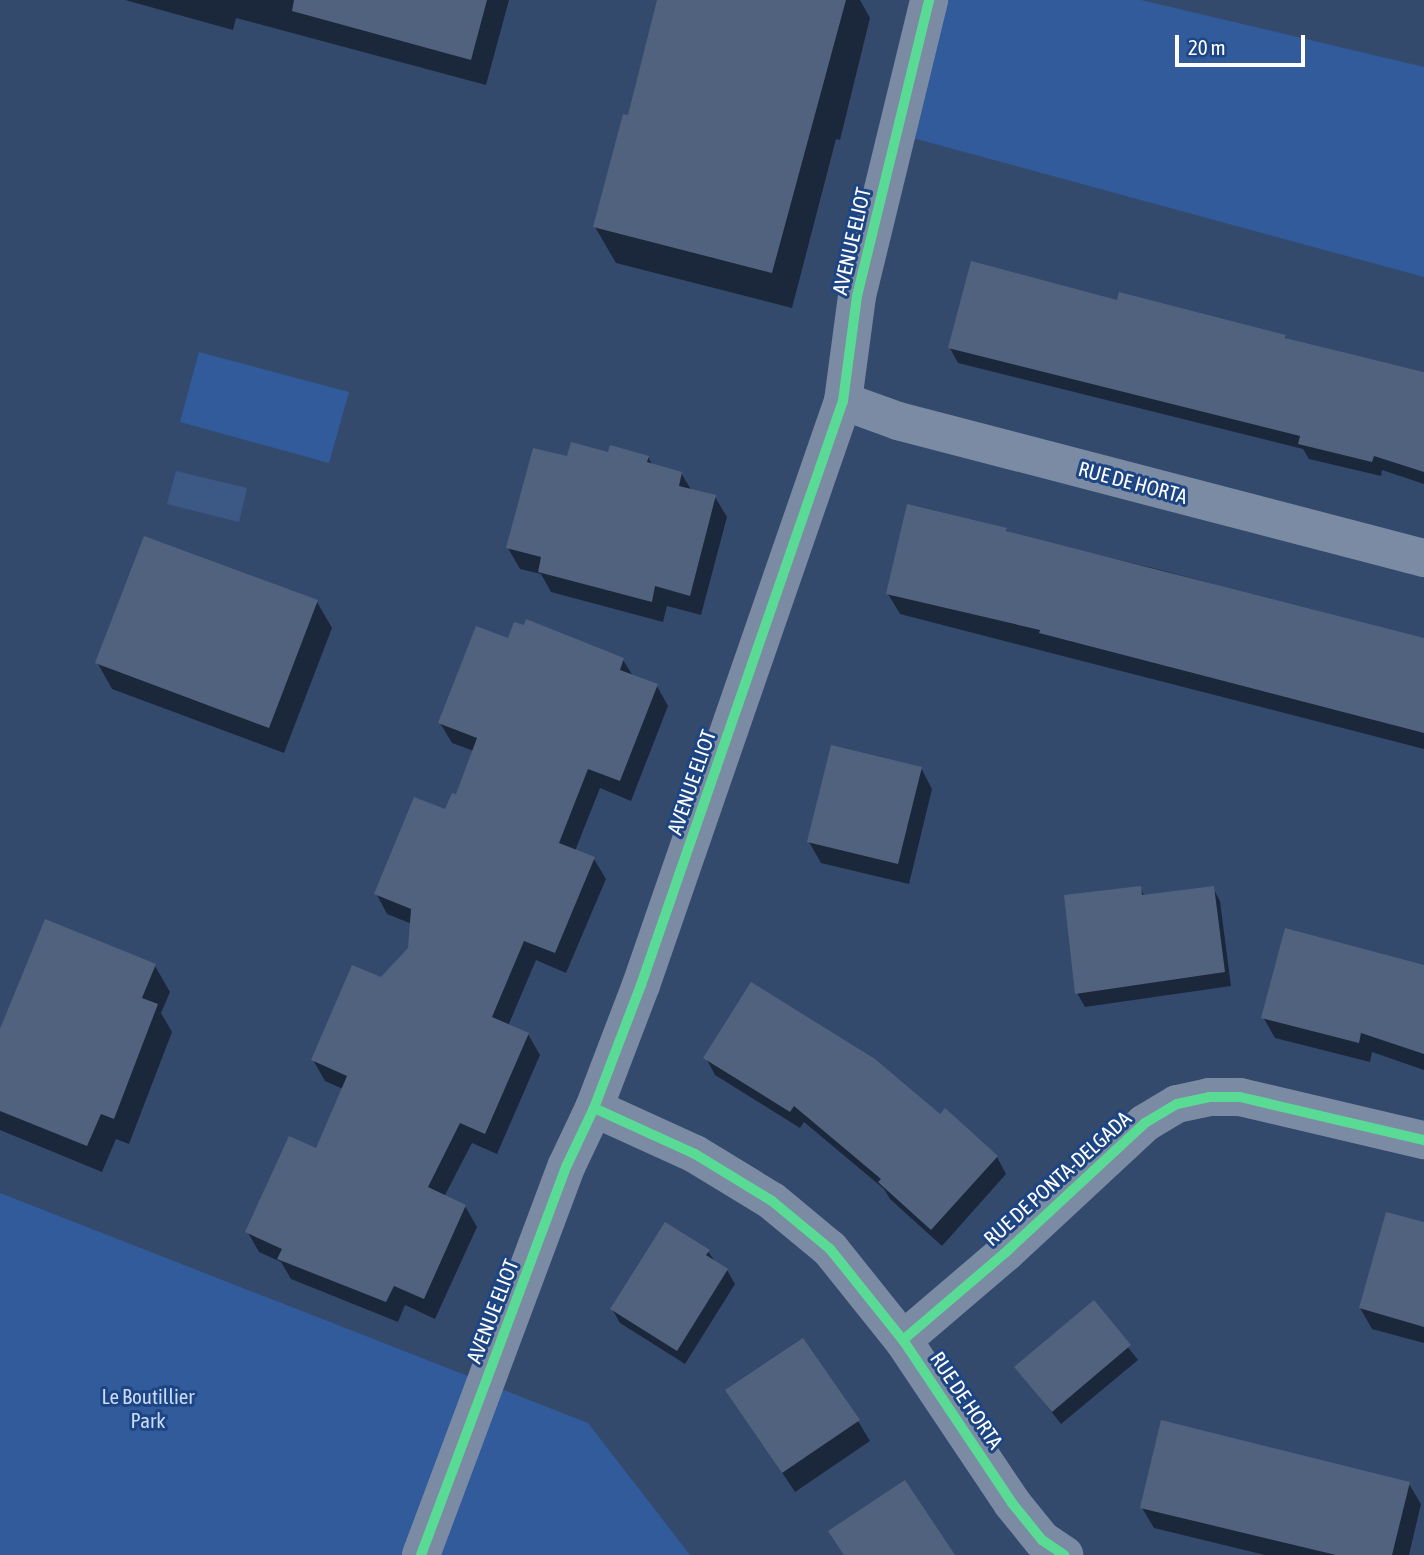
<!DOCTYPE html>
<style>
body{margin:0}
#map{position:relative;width:1424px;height:1555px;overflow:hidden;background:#344a6d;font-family:"Asap Condensed",sans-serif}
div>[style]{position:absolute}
.green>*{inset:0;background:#315b9a}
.water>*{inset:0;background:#3c5885}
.shadow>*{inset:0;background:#0007}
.building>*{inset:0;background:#50627e}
.street>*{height:38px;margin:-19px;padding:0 19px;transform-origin:19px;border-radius:19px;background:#7b8ba3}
.cycleway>*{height:10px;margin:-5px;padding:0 5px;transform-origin:5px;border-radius:5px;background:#5adb95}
span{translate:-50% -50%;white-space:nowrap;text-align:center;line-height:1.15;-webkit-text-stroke:6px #1d4584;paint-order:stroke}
.street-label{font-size:21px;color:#fff}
.park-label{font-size:21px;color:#c9dbf7}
.scale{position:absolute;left:1175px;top:35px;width:130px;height:32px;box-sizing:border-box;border:4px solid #fff;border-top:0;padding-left:9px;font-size:21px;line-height:24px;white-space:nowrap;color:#fff;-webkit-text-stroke:5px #1d4584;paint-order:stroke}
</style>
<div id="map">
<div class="green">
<i style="clip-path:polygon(929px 0,1141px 0,1424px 67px,1424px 277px,898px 134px)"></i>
<i style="clip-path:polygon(199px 352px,349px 392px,329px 463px,180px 422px)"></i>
<i style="clip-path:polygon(0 1193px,588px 1423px,690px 1555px,0 1555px)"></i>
</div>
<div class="water">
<i style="clip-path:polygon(176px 471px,247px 488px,239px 522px,167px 504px)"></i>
</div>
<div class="shadow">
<i style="clip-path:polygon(125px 0,509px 0,486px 85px,236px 18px,233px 30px)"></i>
<i style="clip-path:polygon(658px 0,860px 0,870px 18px,840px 140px,836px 139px,792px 308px,616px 263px,595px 227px,630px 117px)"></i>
<i style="clip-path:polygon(1118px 303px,1285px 336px,1287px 340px,1424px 372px,1424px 484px,1382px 470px,1381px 476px,1309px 459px,1303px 449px,958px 363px,950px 348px)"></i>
<i style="clip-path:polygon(609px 454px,648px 457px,653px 466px,681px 473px,692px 491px,715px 497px,727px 517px,701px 615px,667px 606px,663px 622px,551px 592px,541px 574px,520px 569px,508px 548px,569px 459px)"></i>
<i style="clip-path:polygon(1006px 529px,1008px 533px,1157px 569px,1424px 641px,1424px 749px,900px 614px,888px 594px)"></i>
<i style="clip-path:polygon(317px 602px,332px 628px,284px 753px,112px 689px,97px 662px)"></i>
<i style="clip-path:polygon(509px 640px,623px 660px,633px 676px,657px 686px,668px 706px,631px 801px,600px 788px,575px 851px,594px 859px,606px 879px,566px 973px,536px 960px,508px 1026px,528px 1034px,540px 1055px,497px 1154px,472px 1143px,444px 1197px,465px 1206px,477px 1227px,435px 1319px,405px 1305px,398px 1322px,291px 1279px,281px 1262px,259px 1252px,247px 1231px,317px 1151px,343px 1089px,325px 1081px,313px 1060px,410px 949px,412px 924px,387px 914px,376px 893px,457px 796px,474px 751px,452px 743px,440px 723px)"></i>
<i style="clip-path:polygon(921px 768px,932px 789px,909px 884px,821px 863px,809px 842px)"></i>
<i style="clip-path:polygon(1140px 888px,1145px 897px,1213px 888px,1220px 901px,1231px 986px,1085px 1007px,1077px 993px)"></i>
<i style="clip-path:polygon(155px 966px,170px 992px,161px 1013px,172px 1032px,129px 1144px,116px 1139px,102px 1172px,0 1130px,0 1034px)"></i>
<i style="clip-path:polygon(1424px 967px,1424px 1070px,1372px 1052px,1370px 1062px,1275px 1038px,1263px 1017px)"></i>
<i style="clip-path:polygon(706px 1058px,940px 1116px,997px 1157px,1006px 1174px,942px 1246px,890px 1199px,884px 1189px,804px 1122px,800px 1128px,715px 1075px)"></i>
<i style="clip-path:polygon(1424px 1224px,1424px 1343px,1372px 1329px,1360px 1308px)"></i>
<i style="clip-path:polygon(708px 1251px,715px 1262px,727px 1270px,735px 1284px,685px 1364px,620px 1323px,612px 1309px)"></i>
<i style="clip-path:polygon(1093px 1303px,1138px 1360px,1061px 1424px,1017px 1368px)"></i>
<i style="clip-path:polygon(728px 1391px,858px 1421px,870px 1441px,795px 1492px)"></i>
<i style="clip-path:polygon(1409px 1484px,1421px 1504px,1409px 1555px,1265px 1555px,1154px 1528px,1142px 1508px)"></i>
</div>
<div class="building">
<i style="clip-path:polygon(294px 0,487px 0,471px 60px,292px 11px)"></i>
<i style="clip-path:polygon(657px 0,846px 0,772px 273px,593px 227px,623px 114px,628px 115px)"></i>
<i style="clip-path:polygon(971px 261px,1117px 300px,1119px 292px,1286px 335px,1285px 338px,1424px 372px,1424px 472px,1374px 456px,1372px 462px,1298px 444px,1300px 436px,948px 348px)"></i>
<i style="clip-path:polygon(571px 442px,608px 452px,610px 445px,649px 456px,647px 462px,682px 472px,679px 486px,716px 495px,690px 596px,655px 586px,652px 602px,538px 572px,541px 557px,506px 548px,533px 448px,567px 456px)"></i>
<i style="clip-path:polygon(907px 504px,1007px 528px,1006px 531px,1424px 638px,1424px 733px,1039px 633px,1040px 630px,886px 594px)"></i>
<i style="clip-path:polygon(144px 536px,318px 600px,269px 728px,95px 663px)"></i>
<i style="clip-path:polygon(526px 619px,624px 658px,620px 670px,658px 684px,620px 781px,588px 769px,559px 843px,595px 857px,555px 953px,524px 941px,492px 1017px,529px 1033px,485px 1134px,460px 1123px,428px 1187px,466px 1205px,424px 1299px,394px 1286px,386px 1302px,277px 1259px,282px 1249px,245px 1232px,289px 1136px,316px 1148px,347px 1076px,311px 1060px,352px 965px,381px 977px,408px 948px,411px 909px,374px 894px,414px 797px,445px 809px,452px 793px,456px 794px,477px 738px,438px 723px,476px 626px,508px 638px,514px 622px,524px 625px)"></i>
<i style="clip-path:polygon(831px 745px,922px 767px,898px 864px,807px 842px)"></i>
<i style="clip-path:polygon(1141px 886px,1142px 895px,1214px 886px,1225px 972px,1075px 994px,1064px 895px)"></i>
<i style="clip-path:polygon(45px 919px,156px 964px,142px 998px,158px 1004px,114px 1119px,101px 1114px,87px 1146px,0 1111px,0 1029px)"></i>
<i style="clip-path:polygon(1285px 928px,1424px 965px,1424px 1054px,1361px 1033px,1359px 1043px,1261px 1018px)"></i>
<i style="clip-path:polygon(751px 982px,875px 1059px,940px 1114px,945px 1108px,998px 1156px,931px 1230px,878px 1182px,881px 1179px,794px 1106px,790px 1112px,703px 1058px)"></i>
<i style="clip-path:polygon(1386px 1212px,1424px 1222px,1424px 1327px,1359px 1308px)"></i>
<i style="clip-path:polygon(665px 1222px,710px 1250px,706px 1255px,728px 1269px,677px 1351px,610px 1309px)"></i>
<i style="clip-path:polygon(1094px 1300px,1131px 1345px,1052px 1412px,1014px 1367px)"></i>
<i style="clip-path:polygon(803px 1338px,860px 1420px,782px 1473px,725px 1390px)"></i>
<i style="clip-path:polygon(1161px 1420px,1410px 1482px,1392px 1555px,1336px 1555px,1140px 1508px)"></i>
<i style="clip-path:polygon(905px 1480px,955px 1555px,844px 1555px,828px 1531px)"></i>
</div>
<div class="street">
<i style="left:843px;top:401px;width:59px;rotate:20deg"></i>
<i style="left:898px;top:421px;width:544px;rotate:14.6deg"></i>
<i style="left:594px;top:1108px;width:111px;rotate:24.5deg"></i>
<i style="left:695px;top:1154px;width:90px;rotate:31.4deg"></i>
<i style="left:772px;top:1201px;width:75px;rotate:39.6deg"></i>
<i style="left:830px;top:1249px;width:117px;rotate:51.3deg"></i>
<i style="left:903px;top:1340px;width:196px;rotate:56.2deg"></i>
<i style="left:1012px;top:1503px;width:48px;rotate:51deg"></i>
<i style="left:1042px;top:1540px;width:27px;rotate:34deg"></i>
<i style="left:903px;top:1340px;width:134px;rotate:-40.5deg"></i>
<i style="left:1005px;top:1253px;width:191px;rotate:-42.9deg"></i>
<i style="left:1145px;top:1123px;width:37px;rotate:-31deg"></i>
<i style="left:1177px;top:1104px;width:33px;rotate:-12deg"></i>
<i style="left:1209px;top:1097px;width:31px"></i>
<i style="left:1240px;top:1097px;width:189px;rotate:13.2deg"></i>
<i style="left:421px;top:1555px;width:416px;rotate:-69.5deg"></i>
<i style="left:567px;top:1165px;width:63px;rotate:-64.7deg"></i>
<i style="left:594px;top:1108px;width:132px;rotate:-69.1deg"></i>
<i style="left:641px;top:985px;width:618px;rotate:-70.92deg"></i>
<i style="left:843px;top:401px;width:106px;rotate:-82.4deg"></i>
<i style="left:857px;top:296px;width:305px;rotate:-76.3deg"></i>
</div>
<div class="cycleway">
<i style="left:594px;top:1108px;width:111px;rotate:24.5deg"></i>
<i style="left:695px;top:1154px;width:90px;rotate:31.4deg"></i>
<i style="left:772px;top:1201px;width:75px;rotate:39.6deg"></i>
<i style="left:830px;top:1249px;width:117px;rotate:51.3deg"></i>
<i style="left:903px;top:1340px;width:196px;rotate:56.2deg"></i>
<i style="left:1012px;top:1503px;width:48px;rotate:51deg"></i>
<i style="left:1042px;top:1540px;width:27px;rotate:34deg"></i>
<i style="left:903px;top:1340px;width:134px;rotate:-40.5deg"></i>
<i style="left:1005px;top:1253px;width:191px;rotate:-42.9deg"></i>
<i style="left:1145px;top:1123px;width:37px;rotate:-31deg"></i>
<i style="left:1177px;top:1104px;width:33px;rotate:-12deg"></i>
<i style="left:1209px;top:1097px;width:31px"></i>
<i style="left:1240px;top:1097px;width:189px;rotate:13.2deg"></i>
<i style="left:421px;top:1555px;width:416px;rotate:-69.5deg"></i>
<i style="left:567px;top:1165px;width:63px;rotate:-64.7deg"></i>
<i style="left:594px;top:1108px;width:132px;rotate:-69.1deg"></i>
<i style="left:641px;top:985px;width:618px;rotate:-70.92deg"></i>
<i style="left:843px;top:401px;width:106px;rotate:-82.4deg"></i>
<i style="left:857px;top:296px;width:305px;rotate:-76.3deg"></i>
</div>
<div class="street-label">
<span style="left:851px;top:241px;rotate:-77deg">AVENUE ELIOT</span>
<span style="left:1133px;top:482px;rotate:15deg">RUE DE HORTA</span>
<span style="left:691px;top:782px;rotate:-71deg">AVENUE ELIOT</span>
<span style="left:1057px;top:1178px;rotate:-42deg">RUE DE PONTA-DELGADA</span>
<span style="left:492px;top:1311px;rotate:-69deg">AVENUE ELIOT</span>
<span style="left:967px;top:1400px;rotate:56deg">RUE DE HORTA</span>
</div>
<div class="park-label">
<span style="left:148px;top:1408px">Le Boutillier<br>Park</span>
</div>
<div class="scale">20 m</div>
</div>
